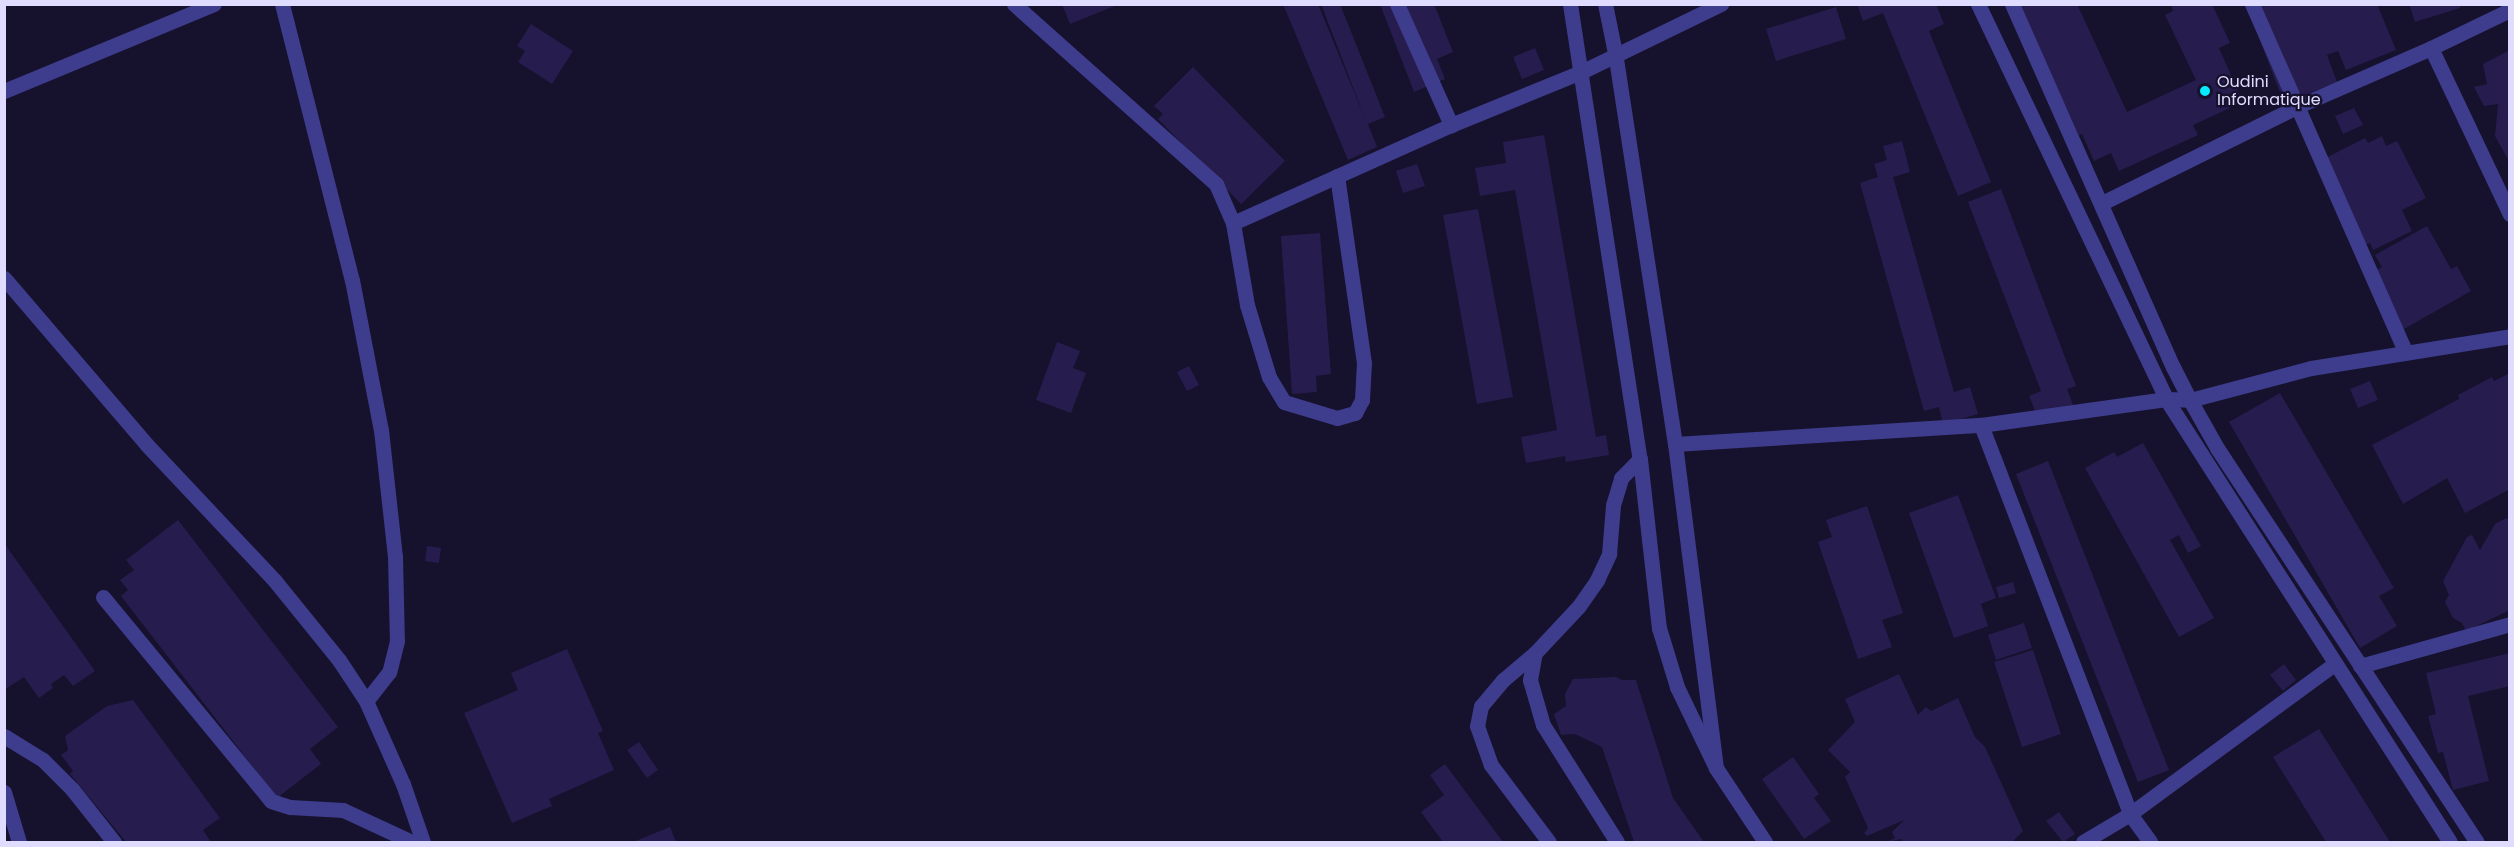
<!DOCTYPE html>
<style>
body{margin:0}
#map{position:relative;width:2514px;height:847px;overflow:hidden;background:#16112c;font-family:Poppins,sans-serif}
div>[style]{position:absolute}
.building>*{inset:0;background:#261d4e}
.minor>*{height:15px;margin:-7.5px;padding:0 7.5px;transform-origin:7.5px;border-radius:7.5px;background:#3e3c8c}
.tertiary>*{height:15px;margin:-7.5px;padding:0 7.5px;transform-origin:7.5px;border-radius:7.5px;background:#3e3c8c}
.dots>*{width:16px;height:16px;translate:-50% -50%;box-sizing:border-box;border:3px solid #16112c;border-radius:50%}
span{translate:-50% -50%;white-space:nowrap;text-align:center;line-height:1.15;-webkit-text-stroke:4.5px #16112c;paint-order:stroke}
.poi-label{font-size:16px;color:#e0dcff}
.left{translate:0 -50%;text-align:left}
.frame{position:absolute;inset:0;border:6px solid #e0dcff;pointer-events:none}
</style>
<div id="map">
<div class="building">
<i style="clip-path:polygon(1062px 4px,1117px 4px,1117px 5px,1070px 24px)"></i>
<i style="clip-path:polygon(1283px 4px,1318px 4px,1366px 121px,1321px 4px,1340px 4px,1385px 117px,1368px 124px,1377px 147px,1348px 160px)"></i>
<i style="clip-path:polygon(1380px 4px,1434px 4px,1453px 52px,1437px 59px,1445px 79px,1414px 92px)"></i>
<i style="clip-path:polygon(1857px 4px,1936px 4px,1944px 24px,1929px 31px,1991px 182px,1958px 196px,1883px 13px,1863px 21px)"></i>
<i style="clip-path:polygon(2019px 4px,2077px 4px,2127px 112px,2196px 80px,2165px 15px,2173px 11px,2171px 4px,2212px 4px,2230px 43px,2219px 48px,2243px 102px,2193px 125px,2198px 135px,2119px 171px,2111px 153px,2094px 161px,2082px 134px,2079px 135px)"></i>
<i style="clip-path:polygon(2246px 4px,2377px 4px,2396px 50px,2346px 70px,2338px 51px,2327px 55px,2337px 82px,2284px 103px)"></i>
<i style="clip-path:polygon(2409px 4px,2459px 4px,2460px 8px,2415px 22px)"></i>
<i style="clip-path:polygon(1836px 7px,1846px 39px,1776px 61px,1766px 29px)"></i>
<i style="clip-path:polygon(531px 24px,573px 51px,552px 84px,518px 62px,525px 51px,517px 46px)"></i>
<i style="clip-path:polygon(1535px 48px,1544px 70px,1522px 79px,1513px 57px)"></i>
<i style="clip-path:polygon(2510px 50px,2510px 163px,2495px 136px,2498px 104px,2484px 106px,2474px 87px,2487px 84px,2483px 64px)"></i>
<i style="clip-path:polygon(1193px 67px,1285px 161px,1241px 204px,1158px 119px,1163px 114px,1154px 106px)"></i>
<i style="clip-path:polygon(2354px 108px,2363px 125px,2343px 134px,2335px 116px)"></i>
<i style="clip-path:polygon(1544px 135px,1596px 437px,1606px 435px,1609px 455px,1566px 462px,1565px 456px,1526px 463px,1521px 437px,1557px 430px,1515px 190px,1480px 196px,1475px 168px,1506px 163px,1503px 142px)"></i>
<i style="clip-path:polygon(2382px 136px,2386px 146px,2397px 141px,2426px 198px,2402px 210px,2412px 231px,2373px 250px,2370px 243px,2364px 245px,2316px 163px,2365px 138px,2368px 143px)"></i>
<i style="clip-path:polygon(1902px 141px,1910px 172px,1893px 177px,1954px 392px,1970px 387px,1978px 414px,1943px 424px,1939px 407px,1924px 411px,1860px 183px,1878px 177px,1874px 164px,1887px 160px,1883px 146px)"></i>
<i style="clip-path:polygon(1417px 164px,1425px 186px,1403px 193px,1396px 171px)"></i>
<i style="clip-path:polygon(2001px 189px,2076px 386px,2067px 389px,2073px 405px,2038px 418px,2029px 396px,2041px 391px,1968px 202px)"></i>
<i style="clip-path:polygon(1478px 209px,1513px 397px,1477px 404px,1443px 215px)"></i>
<i style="clip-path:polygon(2427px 226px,2451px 269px,2457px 266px,2471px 291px,2404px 329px,2373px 272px,2382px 267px,2375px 255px)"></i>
<i style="clip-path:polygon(1320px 233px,1331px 374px,1316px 376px,1317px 392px,1292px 394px,1281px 236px)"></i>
<i style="clip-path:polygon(1057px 342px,1080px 351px,1073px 368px,1086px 373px,1071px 413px,1036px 400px)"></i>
<i style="clip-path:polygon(1189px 366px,1199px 385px,1187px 391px,1177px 372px)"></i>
<i style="clip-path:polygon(2510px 373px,2510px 489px,2465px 513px,2447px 478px,2403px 504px,2372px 445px,2459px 399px,2458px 395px,2492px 377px,2494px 381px)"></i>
<i style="clip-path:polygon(2370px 381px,2378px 400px,2358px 408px,2350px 389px)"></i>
<i style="clip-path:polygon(2280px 393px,2394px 588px,2379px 596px,2397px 626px,2360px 648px,2229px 422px)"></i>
<i style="clip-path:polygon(2143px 443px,2201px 546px,2188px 553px,2179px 535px,2170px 540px,2214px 618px,2179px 637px,2085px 468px,2114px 452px,2117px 457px)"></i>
<i style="clip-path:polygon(2048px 461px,2169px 770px,2138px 782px,2016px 474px)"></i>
<i style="clip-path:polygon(1958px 495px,1996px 598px,1981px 604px,1988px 626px,1954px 638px,1909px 513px)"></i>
<i style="clip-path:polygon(1867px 506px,1903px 613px,1882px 620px,1892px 647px,1858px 659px,1818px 542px,1832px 537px,1826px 520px)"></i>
<i style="clip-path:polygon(2506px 518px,2510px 521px,2510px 610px,2466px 631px,2462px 623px,2453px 618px,2445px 602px,2449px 595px,2443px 581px,2467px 537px,2472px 535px,2480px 550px,2495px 524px)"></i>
<i style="clip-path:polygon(178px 520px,338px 727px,310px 749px,321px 764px,277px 798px,121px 596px,128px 590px,120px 580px,134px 570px,126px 560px)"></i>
<i style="clip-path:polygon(4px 543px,95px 671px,73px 686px,64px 675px,51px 684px,53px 688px,39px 698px,24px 677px,4px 690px)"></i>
<i style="clip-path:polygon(427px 546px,441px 548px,439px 563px,425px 561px)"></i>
<i style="clip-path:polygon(2013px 582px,2016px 593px,1999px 598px,1996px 587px)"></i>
<i style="clip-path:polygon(2024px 623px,2032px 648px,1996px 660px,1988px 635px)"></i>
<i style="clip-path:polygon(567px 649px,603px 731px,598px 733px,614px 770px,549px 799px,552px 806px,512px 823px,464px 713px,518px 690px,511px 673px)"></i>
<i style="clip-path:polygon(2033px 650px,2061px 734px,2022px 747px,1994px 662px)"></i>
<i style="clip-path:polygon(2510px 653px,2510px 686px,2468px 696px,2489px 781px,2453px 790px,2443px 752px,2438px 753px,2428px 716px,2436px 714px,2426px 673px)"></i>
<i style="clip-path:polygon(2284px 664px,2296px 680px,2283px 691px,2270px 675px)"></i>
<i style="clip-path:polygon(1899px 674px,1918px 715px,1926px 707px,1931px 711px,1958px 698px,1975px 737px,1985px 747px,2023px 831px,2012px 842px,1903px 842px,1901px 839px,1886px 842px,1895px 838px,1892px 832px,1904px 820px,1867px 836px,1864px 833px,1868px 828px,1845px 777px,1850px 772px,1828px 750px,1855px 722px,1845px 699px)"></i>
<i style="clip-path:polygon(1616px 677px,1622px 680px,1636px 680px,1673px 798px,1704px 842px,1634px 842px,1602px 747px,1575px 734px,1561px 735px,1554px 714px,1566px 706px,1565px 694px,1573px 679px)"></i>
<i style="clip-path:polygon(133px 700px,220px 818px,203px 830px,211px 842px,126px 842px,70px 774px,73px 771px,61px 755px,68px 750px,65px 736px,107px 706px)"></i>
<i style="clip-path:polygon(2319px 729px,2390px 842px,2326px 842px,2273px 757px)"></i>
<i style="clip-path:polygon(639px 742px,658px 770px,647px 778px,627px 750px)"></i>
<i style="clip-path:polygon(1793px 757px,1819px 794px,1814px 798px,1831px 821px,1804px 839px,1762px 779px)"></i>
<i style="clip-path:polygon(1445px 764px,1503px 842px,1443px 842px,1421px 812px,1444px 795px,1430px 775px)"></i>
<i style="clip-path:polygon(2059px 812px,2075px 834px,2063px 842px,2046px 821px)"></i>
<i style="clip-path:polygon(670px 827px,676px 842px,633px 842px)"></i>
</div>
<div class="minor">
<i style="left:282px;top:4px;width:285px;rotate:75.8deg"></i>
<i style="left:352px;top:280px;width:153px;rotate:79.1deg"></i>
<i style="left:381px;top:430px;width:127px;rotate:83.7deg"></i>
<i style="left:395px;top:556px;width:85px;rotate:88.7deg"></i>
<i style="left:397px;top:641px;width:32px;rotate:104deg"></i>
<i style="left:389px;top:672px;width:37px;rotate:128deg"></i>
<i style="left:1014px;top:4px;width:271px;rotate:41.7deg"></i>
<i style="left:1216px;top:184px;width:43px;rotate:66.4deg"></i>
<i style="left:1233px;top:223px;width:83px;rotate:80.3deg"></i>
<i style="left:1247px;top:305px;width:75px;rotate:73deg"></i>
<i style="left:1269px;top:377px;width:29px;rotate:59deg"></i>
<i style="left:1284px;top:402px;width:55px;rotate:16.8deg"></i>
<i style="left:1337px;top:418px;width:19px;rotate:-16deg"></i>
<i style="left:1355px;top:413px;width:15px;rotate:-62deg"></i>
<i style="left:1362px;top:400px;width:37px;rotate:-87deg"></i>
<i style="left:1364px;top:363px;width:189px;rotate:-98.2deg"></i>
<i style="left:1397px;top:4px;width:133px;rotate:65.9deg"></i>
<i style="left:1570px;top:4px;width:460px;rotate:81.3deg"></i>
<i style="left:1640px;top:459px;width:170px;rotate:83.6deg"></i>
<i style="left:1659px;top:628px;width:62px;rotate:73deg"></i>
<i style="left:1677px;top:687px;width:90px;rotate:64.3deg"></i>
<i style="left:1716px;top:768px;width:327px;rotate:-97.2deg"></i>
<i style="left:1675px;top:444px;width:396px;rotate:-98.7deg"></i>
<i style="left:1615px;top:53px;width:50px;rotate:-101.5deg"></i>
<i style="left:2252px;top:4px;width:381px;rotate:66.2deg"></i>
<i style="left:2431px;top:48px;width:184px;rotate:64.6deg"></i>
<i style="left:4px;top:91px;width:227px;rotate:-22.5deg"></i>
<i style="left:2102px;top:203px;width:216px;rotate:-26.3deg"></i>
<i style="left:2296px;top:107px;width:147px;rotate:-23.6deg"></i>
<i style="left:2431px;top:48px;width:88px;rotate:-25.7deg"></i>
<i style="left:1233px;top:223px;width:239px;rotate:-24.2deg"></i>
<i style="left:1451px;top:125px;width:140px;rotate:-22.2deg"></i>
<i style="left:1581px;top:72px;width:156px;rotate:-25.9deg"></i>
<i style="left:4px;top:278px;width:220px;rotate:49.4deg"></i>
<i style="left:147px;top:445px;width:187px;rotate:46.7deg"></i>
<i style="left:275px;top:581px;width:102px;rotate:51deg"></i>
<i style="left:339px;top:660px;width:49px;rotate:56.6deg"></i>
<i style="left:366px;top:701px;width:91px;rotate:66deg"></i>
<i style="left:403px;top:784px;width:61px;rotate:71deg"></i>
<i style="left:1981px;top:425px;width:417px;rotate:69deg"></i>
<i style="left:2130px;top:814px;width:34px;rotate:54deg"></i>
<i style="left:1675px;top:444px;width:307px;rotate:-3.6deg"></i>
<i style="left:1981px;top:425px;width:187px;rotate:-8deg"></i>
<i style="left:2166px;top:399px;width:24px;rotate:2deg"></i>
<i style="left:2190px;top:400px;width:125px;rotate:-14.8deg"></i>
<i style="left:2311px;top:368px;width:202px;rotate:-9.1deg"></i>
<i style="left:103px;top:597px;width:264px;rotate:50.5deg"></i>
<i style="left:271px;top:801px;width:20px;rotate:18deg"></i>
<i style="left:290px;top:807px;width:53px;rotate:3.2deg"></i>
<i style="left:343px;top:810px;width:76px;rotate:24.9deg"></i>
<i style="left:1535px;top:653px;width:42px;rotate:139.8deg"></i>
<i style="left:1503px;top:680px;width:34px;rotate:130deg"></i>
<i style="left:1481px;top:706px;width:20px;rotate:101deg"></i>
<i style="left:1477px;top:726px;width:41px;rotate:70.3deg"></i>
<i style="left:1491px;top:765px;width:96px;rotate:53deg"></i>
<i style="left:2360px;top:666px;width:156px;rotate:-15.6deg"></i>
<i style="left:4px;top:736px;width:46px;rotate:31.6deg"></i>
<i style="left:43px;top:760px;width:41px;rotate:45deg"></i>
<i style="left:72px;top:789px;width:68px;rotate:51.6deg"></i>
<i style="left:1716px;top:768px;width:89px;rotate:56.5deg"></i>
<i style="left:4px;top:792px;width:52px;rotate:73.3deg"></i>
<i style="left:1617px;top:842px;width:138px;rotate:-122.3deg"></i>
<i style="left:1543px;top:725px;width:47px;rotate:-106.1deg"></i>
<i style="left:1530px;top:680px;width:27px;rotate:-80deg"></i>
<i style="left:1535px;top:653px;width:64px;rotate:-46.9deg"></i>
<i style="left:1579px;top:606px;width:32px;rotate:-55deg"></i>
<i style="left:1597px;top:580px;width:29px;rotate:-65deg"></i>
<i style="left:1609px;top:554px;width:49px;rotate:-85.3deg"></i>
<i style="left:1613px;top:505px;width:28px;rotate:-73deg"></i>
<i style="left:1621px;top:478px;width:27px;rotate:-45deg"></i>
<i style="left:2083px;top:842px;width:55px;rotate:-30.8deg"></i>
<i style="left:2130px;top:814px;width:253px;rotate:-36.3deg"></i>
</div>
<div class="tertiary">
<i style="left:1978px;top:4px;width:437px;rotate:64.5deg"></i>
<i style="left:2166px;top:399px;width:526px;rotate:57.34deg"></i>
<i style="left:2012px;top:4px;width:397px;rotate:66.1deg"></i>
<i style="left:2173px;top:367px;width:37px;rotate:63deg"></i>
<i style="left:2190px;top:400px;width:55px;rotate:60.6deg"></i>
<i style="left:2217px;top:448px;width:472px;rotate:56.6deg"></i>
</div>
<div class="dots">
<i style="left:2205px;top:91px;background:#08e8ff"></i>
</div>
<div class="poi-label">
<span class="left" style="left:2217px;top:91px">Oudini<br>Informatique</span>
</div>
<div class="frame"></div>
</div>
